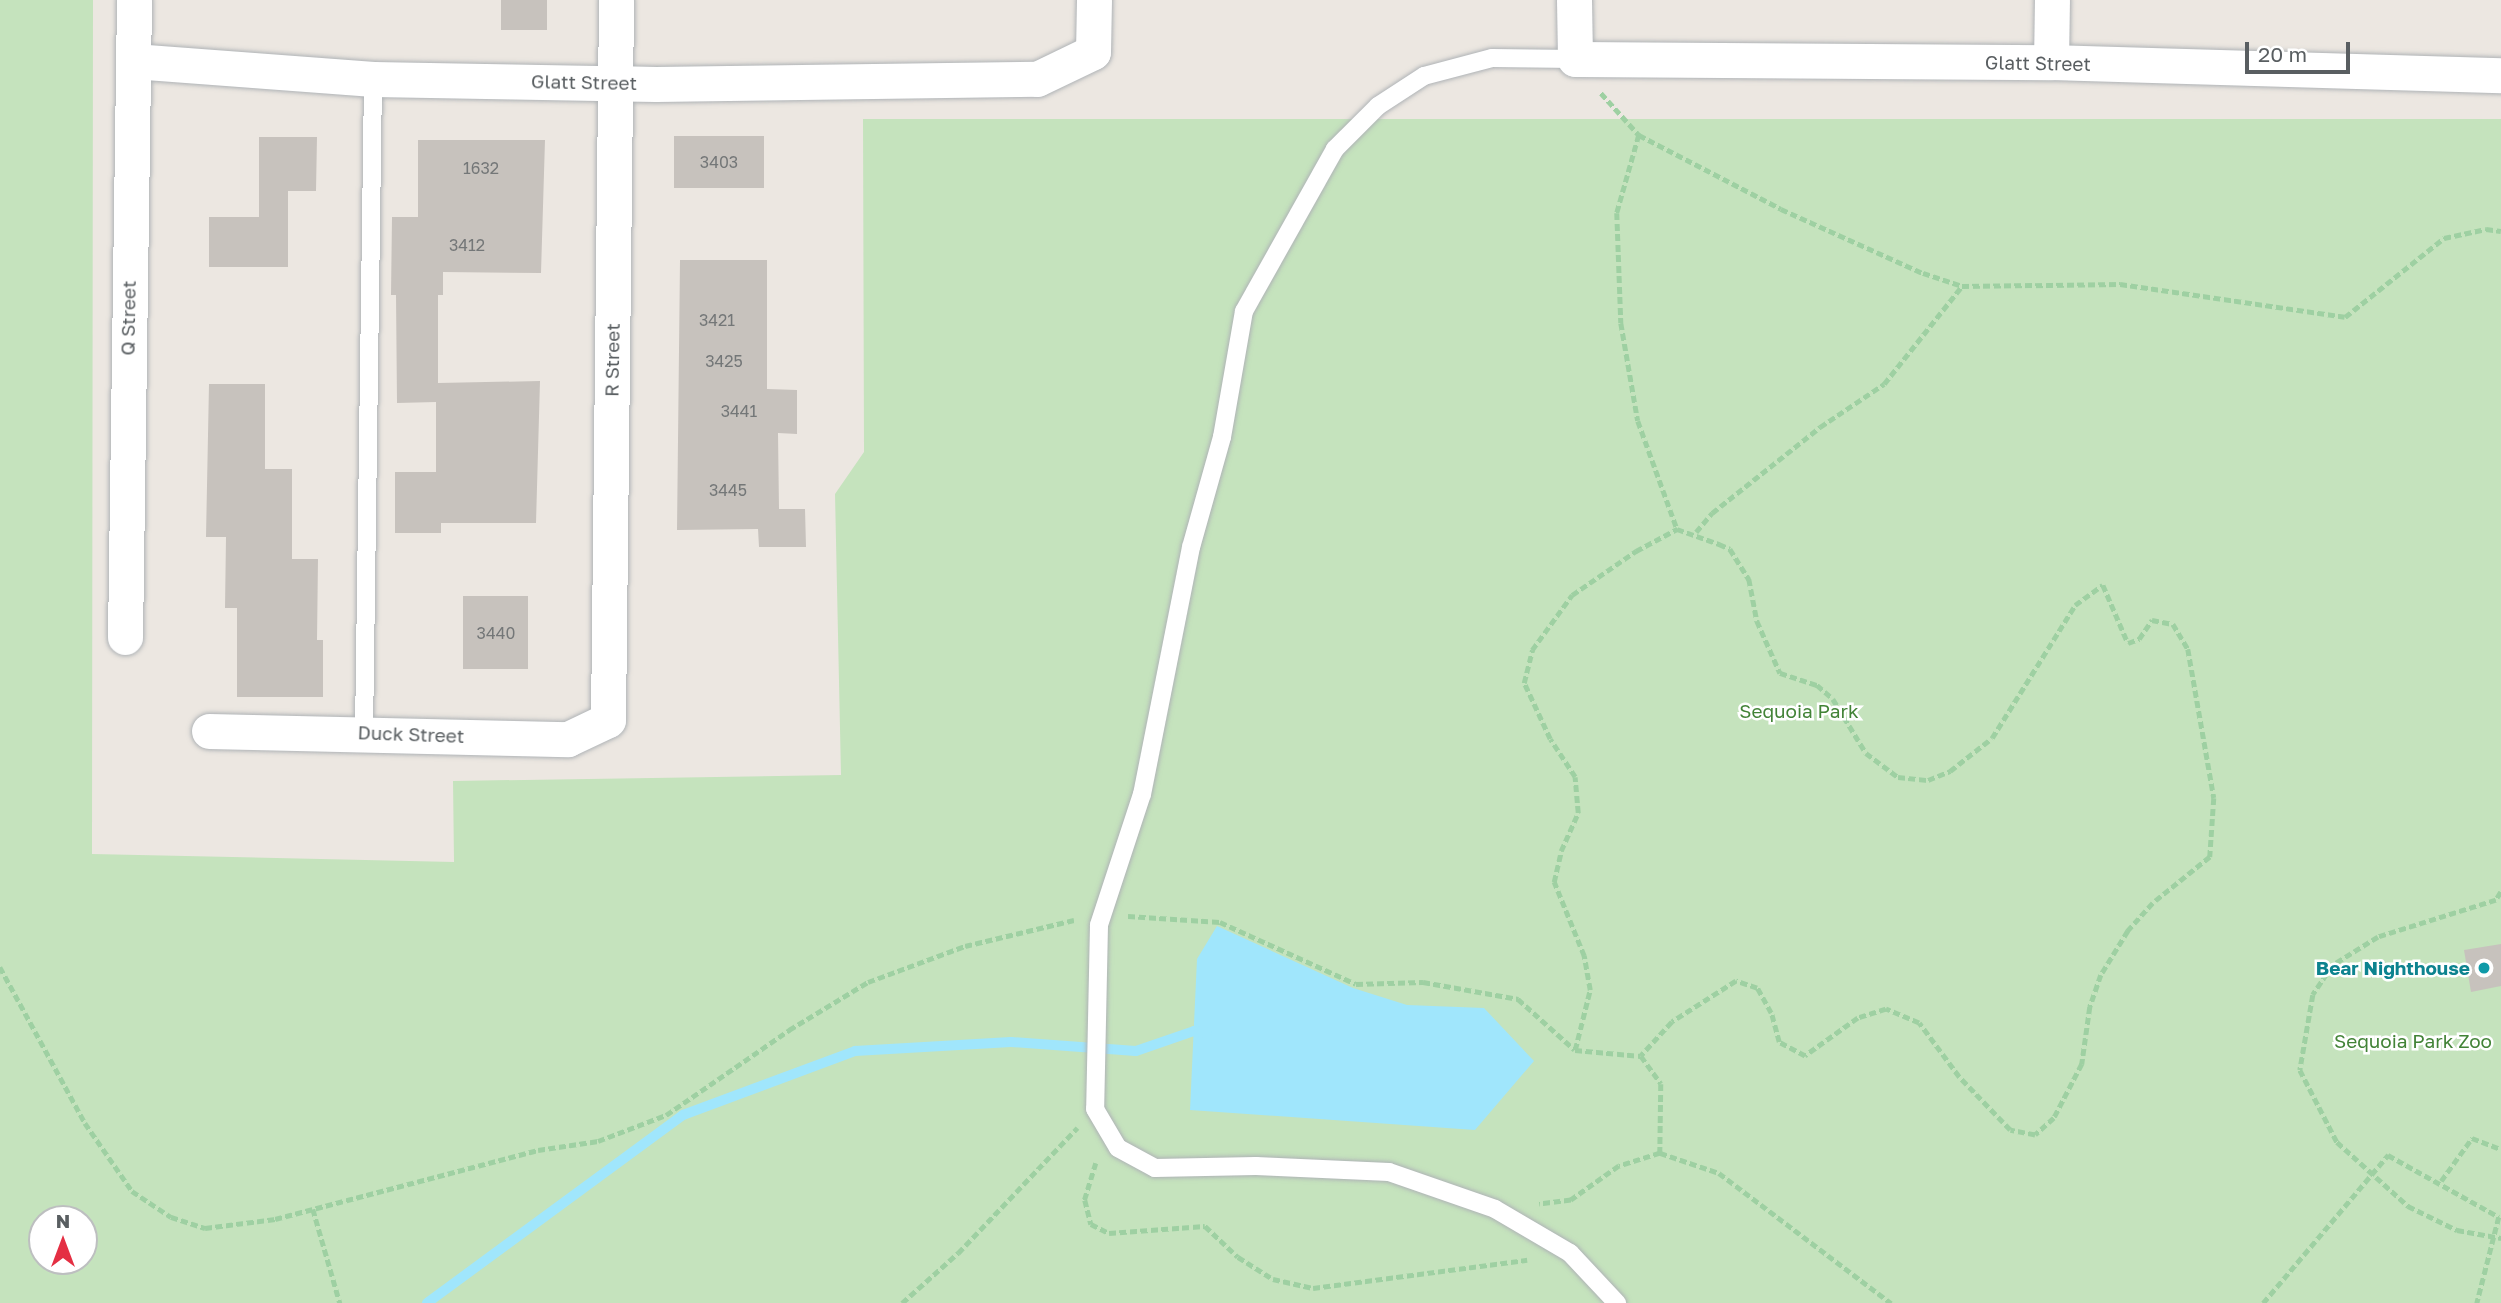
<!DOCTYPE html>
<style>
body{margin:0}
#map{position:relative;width:2501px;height:1303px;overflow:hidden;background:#ece7e1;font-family:"Golos Text",sans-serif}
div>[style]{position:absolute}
.green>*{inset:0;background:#c5e3bd}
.water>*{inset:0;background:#a0e6fc}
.stream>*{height:10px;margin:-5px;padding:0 5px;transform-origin:5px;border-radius:5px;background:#a0e6fc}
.building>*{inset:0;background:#c7c2bd}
.path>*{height:4.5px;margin-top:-2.25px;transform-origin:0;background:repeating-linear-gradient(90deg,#9ed0a2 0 7px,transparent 0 10.5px)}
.roads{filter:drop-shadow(0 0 2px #afb3b6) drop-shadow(0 0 2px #afb3b6)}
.service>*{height:18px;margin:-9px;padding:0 9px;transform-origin:9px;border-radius:9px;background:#fff}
.minor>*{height:35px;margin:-17.5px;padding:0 17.5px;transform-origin:17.5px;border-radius:17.5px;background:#fff}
.path-bridge>*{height:4.5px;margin-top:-2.25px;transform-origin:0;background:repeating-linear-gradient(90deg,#9ed0a2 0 7px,transparent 0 10.5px)}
.dots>*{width:19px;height:19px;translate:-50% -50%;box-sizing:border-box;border:4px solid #fff;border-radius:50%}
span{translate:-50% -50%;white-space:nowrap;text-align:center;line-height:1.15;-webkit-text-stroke:5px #fff;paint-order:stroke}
.number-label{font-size:16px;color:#747778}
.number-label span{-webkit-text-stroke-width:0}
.street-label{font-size:19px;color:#595e61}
.park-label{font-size:19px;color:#428337}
.culture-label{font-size:19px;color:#0d838f;font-weight:700}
.right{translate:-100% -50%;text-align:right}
.north{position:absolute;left:28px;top:1205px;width:70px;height:70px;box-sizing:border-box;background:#fff;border:2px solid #bdbfc0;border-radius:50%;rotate:0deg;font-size:19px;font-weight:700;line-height:28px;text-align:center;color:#595e61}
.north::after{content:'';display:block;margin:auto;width:24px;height:32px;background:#e42f43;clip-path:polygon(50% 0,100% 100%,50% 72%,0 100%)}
.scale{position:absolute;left:2245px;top:42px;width:105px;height:32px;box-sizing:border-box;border:4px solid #595e61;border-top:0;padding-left:9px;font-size:21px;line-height:24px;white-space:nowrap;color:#595e61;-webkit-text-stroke:5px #fff;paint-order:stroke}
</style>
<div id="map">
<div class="green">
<i style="clip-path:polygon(evenodd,0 0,93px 0,92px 854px,454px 862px,453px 781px,841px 775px,835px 494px,864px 452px,863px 119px,2501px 119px,2501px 1303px,0 1303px,0 0,42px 1219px,84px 1219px,84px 1261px,42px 1261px,42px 1219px)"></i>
</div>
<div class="water">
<i style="clip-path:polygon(1217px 926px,1353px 988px,1407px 1005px,1484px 1008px,1534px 1061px,1475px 1130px,1190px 1110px,1197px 959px)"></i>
</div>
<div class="stream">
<i style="left:427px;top:1303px;width:318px;rotate:-36.3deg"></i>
<i style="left:683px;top:1115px;width:184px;rotate:-20.4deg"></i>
<i style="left:855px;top:1051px;width:156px;rotate:-3.3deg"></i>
<i style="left:1011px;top:1042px;width:125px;rotate:4.1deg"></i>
<i style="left:1136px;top:1051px;width:61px;rotate:-19deg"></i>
<i style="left:1194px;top:1031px;width:13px;rotate:9deg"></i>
</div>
<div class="building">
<i style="clip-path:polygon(501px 0,547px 0,547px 30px,501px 30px)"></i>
<i style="clip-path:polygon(674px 136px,764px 136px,764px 188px,674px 188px)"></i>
<i style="clip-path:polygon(259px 137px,317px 137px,316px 191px,288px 191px,288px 267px,209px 267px,209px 217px,259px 217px)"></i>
<i style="clip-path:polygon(418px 140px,545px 140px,541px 273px,443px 272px,443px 295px,438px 295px,438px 383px,540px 381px,536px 523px,441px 523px,441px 533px,395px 533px,395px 472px,436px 472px,436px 402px,397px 403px,396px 295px,391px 295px,392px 217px,418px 217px)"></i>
<i style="clip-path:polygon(680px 260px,767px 260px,767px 389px,797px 390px,797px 434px,778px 433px,779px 509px,805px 509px,806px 547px,759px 547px,758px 529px,677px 530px)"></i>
<i style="clip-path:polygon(209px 384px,265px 384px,265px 469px,292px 469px,292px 559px,318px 559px,317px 640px,323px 640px,323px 697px,237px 697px,237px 608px,225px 608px,226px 537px,206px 537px)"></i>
<i style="clip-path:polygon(463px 596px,528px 596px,528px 669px,463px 669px)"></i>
<i style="clip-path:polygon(2501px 944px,2501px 986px,2471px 992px,2464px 950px)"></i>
</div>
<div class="path">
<i style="left:1601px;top:93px;width:57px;rotate:47.9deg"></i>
<i style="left:1639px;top:135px;width:160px;rotate:27.5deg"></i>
<i style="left:1781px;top:209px;width:156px;rotate:24.3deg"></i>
<i style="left:1923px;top:273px;width:41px;rotate:18.4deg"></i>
<i style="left:1962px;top:286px;width:158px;rotate:-0.7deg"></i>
<i style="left:2120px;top:284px;width:227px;rotate:8.3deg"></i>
<i style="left:2345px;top:317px;width:127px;rotate:-38.6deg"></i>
<i style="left:2444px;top:238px;width:43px;rotate:-12.1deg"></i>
<i style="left:2486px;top:229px;width:15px;rotate:8deg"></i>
<i style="left:1639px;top:135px;width:81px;rotate:105.8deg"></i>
<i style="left:1617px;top:213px;width:110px;rotate:87.9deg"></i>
<i style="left:1621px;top:323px;width:99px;rotate:80.2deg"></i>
<i style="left:1638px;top:421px;width:115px;rotate:70.1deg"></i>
<i style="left:1696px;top:532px;width:25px;rotate:-50deg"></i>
<i style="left:1712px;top:513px;width:138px;rotate:-38.5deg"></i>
<i style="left:1820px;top:427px;width:77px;rotate:-33.9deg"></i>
<i style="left:1884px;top:384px;width:125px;rotate:-51.5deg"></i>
<i style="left:2501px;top:892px;width:9px;rotate:122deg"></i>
<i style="left:2496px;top:900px;width:124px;rotate:162.6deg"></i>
<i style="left:2378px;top:937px;width:53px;rotate:148.1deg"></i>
<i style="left:2333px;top:965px;width:36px;rotate:124deg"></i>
<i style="left:2313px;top:995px;width:76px;rotate:99.8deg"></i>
<i style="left:2300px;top:1070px;width:81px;rotate:62.8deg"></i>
<i style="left:2337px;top:1142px;width:96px;rotate:42deg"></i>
<i style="left:2408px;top:1206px;width:55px;rotate:26.1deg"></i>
<i style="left:2457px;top:1230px;width:45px;rotate:10.3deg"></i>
<i style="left:1128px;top:916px;width:92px;rotate:3.7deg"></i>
<i style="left:1220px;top:922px;width:149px;rotate:24.5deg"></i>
<i style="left:1356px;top:984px;width:67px;rotate:-1.7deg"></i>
<i style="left:1423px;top:982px;width:97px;rotate:10.1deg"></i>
<i style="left:1518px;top:999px;width:76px;rotate:41.8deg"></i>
<i style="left:1575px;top:1050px;width:66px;rotate:5.2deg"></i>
<i style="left:1641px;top:1056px;width:34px;rotate:54deg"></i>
<i style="left:1661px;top:1084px;width:69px;rotate:90.8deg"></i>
<i style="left:1660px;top:1153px;width:43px;rotate:162.4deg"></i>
<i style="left:1619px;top:1166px;width:59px;rotate:144.7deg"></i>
<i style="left:1571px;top:1200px;width:32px;rotate:173deg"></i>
<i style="left:0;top:967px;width:178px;rotate:61.4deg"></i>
<i style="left:85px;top:1123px;width:83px;rotate:55.3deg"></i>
<i style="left:132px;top:1191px;width:47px;rotate:33.7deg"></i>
<i style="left:171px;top:1217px;width:36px;rotate:18deg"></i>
<i style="left:205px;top:1228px;width:71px;rotate:-7.3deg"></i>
<i style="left:275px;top:1219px;width:272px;rotate:-14.7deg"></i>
<i style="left:538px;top:1150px;width:61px;rotate:-8.5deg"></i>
<i style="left:598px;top:1141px;width:73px;rotate:-20.9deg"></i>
<i style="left:666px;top:1115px;width:150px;rotate:-34.6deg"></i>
<i style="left:789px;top:1030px;width:92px;rotate:-31.3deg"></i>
<i style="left:868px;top:982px;width:103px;rotate:-20.4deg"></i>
<i style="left:965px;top:946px;width:112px;rotate:-13.4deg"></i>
<i style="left:1575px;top:1050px;width:62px;rotate:-76deg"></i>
<i style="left:1590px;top:990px;width:35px;rotate:-100deg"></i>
<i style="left:1584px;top:956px;width:80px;rotate:-112.1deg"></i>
<i style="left:1554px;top:882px;width:32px;rotate:-77deg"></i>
<i style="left:1561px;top:851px;width:42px;rotate:-65.9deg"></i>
<i style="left:1578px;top:813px;width:36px;rotate:-95deg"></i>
<i style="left:1575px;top:777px;width:45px;rotate:-123.3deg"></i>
<i style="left:1550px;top:739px;width:62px;rotate:-114.9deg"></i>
<i style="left:1524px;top:683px;width:34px;rotate:-76deg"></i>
<i style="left:1532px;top:650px;width:68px;rotate:-54deg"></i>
<i style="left:1572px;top:595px;width:78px;rotate:-34.5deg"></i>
<i style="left:1636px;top:551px;width:47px;rotate:-28.2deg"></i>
<i style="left:1677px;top:529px;width:45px;rotate:19.7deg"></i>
<i style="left:1719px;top:544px;width:12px;rotate:24deg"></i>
<i style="left:1730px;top:549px;width:36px;rotate:58deg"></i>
<i style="left:1749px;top:579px;width:43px;rotate:79.2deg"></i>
<i style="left:1757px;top:621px;width:57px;rotate:66.1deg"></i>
<i style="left:1780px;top:673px;width:39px;rotate:18deg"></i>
<i style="left:1817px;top:685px;width:21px;rotate:41deg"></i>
<i style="left:1833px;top:699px;width:63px;rotate:58.6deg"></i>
<i style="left:1866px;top:753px;width:40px;rotate:37deg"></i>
<i style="left:1898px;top:777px;width:30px;rotate:6deg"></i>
<i style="left:1928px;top:780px;width:24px;rotate:-22deg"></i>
<i style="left:1950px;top:771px;width:53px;rotate:-38.2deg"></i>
<i style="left:1992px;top:738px;width:157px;rotate:-58deg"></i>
<i style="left:2075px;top:605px;width:34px;rotate:-36deg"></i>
<i style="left:2103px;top:585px;width:63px;rotate:66.7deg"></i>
<i style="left:2128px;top:643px;width:12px;rotate:-20deg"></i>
<i style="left:2139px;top:639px;width:23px;rotate:-56deg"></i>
<i style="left:2152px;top:620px;width:21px;rotate:11deg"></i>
<i style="left:2173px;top:624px;width:29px;rotate:59deg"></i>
<i style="left:2188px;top:649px;width:151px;rotate:80.1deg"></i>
<i style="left:2214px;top:798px;width:59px;rotate:93.9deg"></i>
<i style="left:2210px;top:857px;width:73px;rotate:141.1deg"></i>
<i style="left:2153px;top:903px;width:38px;rotate:132deg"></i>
<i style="left:2128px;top:931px;width:52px;rotate:121.5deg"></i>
<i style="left:2101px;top:975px;width:34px;rotate:109deg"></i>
<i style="left:2090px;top:1007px;width:58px;rotate:98deg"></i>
<i style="left:2082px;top:1064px;width:61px;rotate:117.4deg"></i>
<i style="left:2054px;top:1118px;width:25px;rotate:138deg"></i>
<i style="left:2035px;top:1135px;width:25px;rotate:-169deg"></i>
<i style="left:2010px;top:1130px;width:74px;rotate:-133.9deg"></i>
<i style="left:1959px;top:1077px;width:67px;rotate:-126.5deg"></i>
<i style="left:1919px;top:1023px;width:36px;rotate:-157deg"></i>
<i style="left:1886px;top:1009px;width:29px;rotate:162deg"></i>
<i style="left:1858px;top:1018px;width:65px;rotate:144.4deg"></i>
<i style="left:1805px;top:1056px;width:30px;rotate:-152deg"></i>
<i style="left:1779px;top:1042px;width:30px;rotate:-105deg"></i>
<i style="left:1771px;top:1013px;width:29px;rotate:-119deg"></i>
<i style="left:1757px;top:988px;width:22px;rotate:-162deg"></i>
<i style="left:1736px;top:981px;width:76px;rotate:147.4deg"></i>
<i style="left:1672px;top:1022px;width:46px;rotate:132.4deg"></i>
<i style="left:1660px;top:1153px;width:62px;rotate:18.7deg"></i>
<i style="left:1719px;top:1173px;width:216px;rotate:37.1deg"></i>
<i style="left:1096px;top:1163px;width:39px;rotate:107deg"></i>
<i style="left:1085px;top:1200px;width:25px;rotate:76deg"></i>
<i style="left:1091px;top:1224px;width:20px;rotate:27deg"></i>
<i style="left:1109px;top:1233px;width:96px;rotate:-4.2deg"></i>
<i style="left:1205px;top:1226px;width:45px;rotate:43.2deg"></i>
<i style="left:1238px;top:1257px;width:41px;rotate:32.2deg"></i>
<i style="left:1273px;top:1279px;width:41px;rotate:12.7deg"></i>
<i style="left:1313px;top:1288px;width:216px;rotate:-7.5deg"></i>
<i style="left:2441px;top:1181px;width:53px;rotate:-54.2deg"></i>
<i style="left:2472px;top:1138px;width:31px;rotate:21deg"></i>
<i style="left:313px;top:1209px;width:98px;rotate:74deg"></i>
<i style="left:902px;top:1303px;width:75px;rotate:-41.8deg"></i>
<i style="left:958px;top:1253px;width:173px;rotate:-46.4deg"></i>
</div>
<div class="roads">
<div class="service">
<i style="left:1575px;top:59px;width:83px;rotate:-179.3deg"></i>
<i style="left:1492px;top:58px;width:70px;rotate:165.2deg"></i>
<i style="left:1424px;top:76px;width:55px;rotate:146.9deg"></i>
<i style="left:1378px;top:106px;width:61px;rotate:135deg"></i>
<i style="left:1335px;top:149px;width:186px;rotate:119.3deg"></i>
<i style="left:1244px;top:311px;width:128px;rotate:99.9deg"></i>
<i style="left:1222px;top:437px;width:114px;rotate:105.7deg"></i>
<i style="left:1191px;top:547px;width:252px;rotate:101.2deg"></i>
<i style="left:1142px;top:794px;width:138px;rotate:108.2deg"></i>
<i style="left:1099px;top:925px;width:184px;rotate:91.2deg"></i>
<i style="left:1095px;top:1109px;width:45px;rotate:59.5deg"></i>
<i style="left:1118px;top:1148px;width:42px;rotate:28.4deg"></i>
<i style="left:1155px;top:1168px;width:101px;rotate:-1.1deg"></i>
<i style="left:1256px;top:1166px;width:133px;rotate:2.6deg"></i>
<i style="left:1389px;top:1172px;width:112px;rotate:19.2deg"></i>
<i style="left:1495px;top:1209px;width:87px;rotate:30.4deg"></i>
<i style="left:1570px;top:1253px;width:69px;rotate:46.8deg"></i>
<i style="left:364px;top:733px;width:654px;rotate:-89.21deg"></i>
</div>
<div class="minor">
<i style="left:1574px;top:0;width:59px;rotate:89deg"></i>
<i style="left:1575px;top:59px;width:476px;rotate:0.4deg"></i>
<i style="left:2051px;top:62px;width:450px;rotate:1.7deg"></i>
<i style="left:133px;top:61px;width:241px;rotate:4.3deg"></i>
<i style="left:373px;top:79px;width:283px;rotate:1deg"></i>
<i style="left:656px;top:84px;width:381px;rotate:-0.8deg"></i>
<i style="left:1037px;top:79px;width:62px;rotate:-25.7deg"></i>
<i style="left:1093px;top:52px;width:52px;rotate:-88.9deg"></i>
<i style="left:2051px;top:62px;width:62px;rotate:-89.1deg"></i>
<i style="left:125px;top:637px;width:637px;rotate:-89.19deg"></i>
<i style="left:209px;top:731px;width:359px;rotate:1.3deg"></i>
<i style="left:568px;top:739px;width:44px;rotate:-25.4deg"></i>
<i style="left:608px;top:720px;width:720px;rotate:-89.36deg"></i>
</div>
</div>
<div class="path-bridge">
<i style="left:2263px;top:1303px;width:194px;rotate:-49.8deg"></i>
<i style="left:2388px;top:1155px;width:127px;rotate:29.2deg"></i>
<i style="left:2499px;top:1217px;width:89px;rotate:104.3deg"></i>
</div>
<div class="dots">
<i style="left:2484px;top:968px;background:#0f9aa8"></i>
</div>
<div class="number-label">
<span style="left:719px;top:162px">3403</span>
<span style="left:481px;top:168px">1632</span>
<span style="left:467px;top:245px">3412</span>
<span style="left:717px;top:320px">3421</span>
<span style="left:724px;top:361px">3425</span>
<span style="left:739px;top:411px">3441</span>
<span style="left:728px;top:490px">3445</span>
<span style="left:496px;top:633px">3440</span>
</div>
<div class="street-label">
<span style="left:2038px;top:63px;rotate:1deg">Glatt Street</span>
<span style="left:584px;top:82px;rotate:1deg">Glatt Street</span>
<span style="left:128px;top:318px;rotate:-89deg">Q Street</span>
<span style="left:612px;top:360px;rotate:-89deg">R Street</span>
<span style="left:411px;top:734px;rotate:2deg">Duck Street</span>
</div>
<div class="park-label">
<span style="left:1799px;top:711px">Sequoia Park</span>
<span style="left:2413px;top:1041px">Sequoia Park Zoo</span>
</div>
<div class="culture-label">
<span class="right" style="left:2470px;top:968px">Bear Nighthouse</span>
</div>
<div class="north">N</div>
<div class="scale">20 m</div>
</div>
